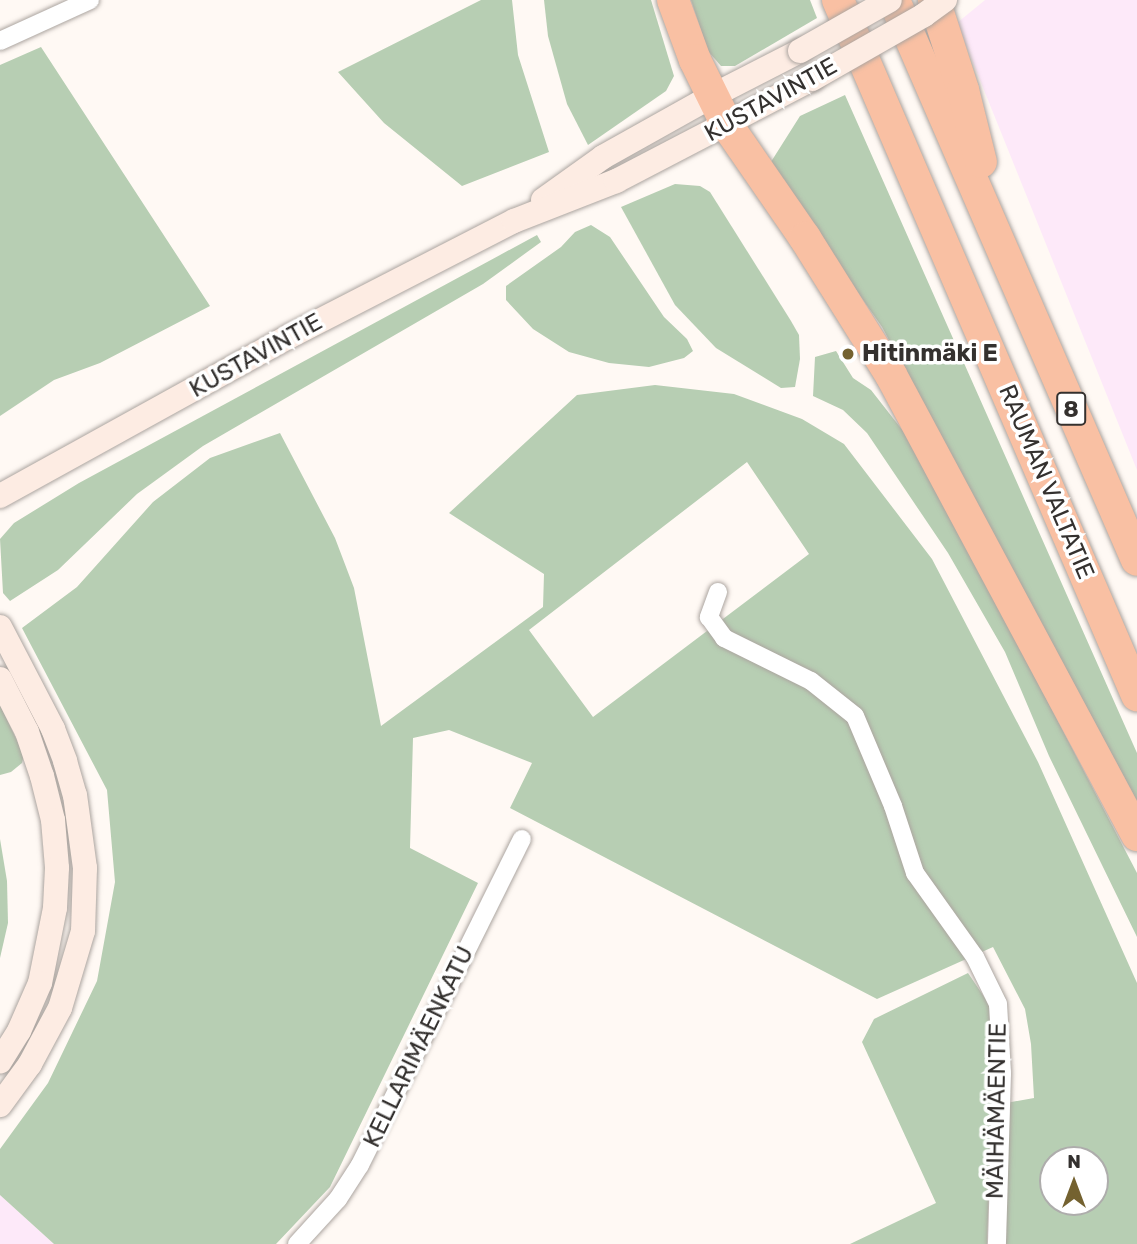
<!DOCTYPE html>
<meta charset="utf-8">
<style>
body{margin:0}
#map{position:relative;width:1137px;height:1244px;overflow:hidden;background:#fff9f4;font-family:Rubik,sans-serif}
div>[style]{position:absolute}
.commercial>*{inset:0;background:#fde9f9}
.green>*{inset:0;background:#b7ceb3}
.roads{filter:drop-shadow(0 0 2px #aca5a0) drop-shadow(0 0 2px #aca5a0)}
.minor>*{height:18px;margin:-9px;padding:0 9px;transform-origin:9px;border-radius:9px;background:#fff}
.secondary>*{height:24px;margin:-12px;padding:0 12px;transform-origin:12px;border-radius:12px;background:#fdece3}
.motorway>*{height:32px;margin:-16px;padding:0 16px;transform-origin:16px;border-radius:16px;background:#f9c0a3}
.bridges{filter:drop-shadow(0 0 2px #aca5a0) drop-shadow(0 0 2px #aca5a0)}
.secondary-bridge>*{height:24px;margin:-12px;padding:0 12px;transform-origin:12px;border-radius:12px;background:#fdece3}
.dots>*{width:19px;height:19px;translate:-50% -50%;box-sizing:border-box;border:4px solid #fff;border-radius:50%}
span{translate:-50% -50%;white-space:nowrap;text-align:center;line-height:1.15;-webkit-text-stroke:7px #fff;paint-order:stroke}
.shield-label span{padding:2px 5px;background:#fff;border:2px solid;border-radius:5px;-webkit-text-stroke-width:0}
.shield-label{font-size:23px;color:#34312f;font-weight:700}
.street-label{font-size:24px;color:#34312f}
.poi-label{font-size:24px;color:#34312f;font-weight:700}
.left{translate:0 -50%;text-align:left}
.north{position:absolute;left:1039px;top:1146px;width:70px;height:70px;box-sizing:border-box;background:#fff;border:2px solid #aeadac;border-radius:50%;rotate:0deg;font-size:19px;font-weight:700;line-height:28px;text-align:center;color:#34312f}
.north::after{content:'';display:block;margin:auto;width:24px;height:32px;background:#746230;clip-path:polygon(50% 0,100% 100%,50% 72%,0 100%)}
</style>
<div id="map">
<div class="commercial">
<i style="clip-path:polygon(985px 0,1137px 0,1137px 470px,957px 23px)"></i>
<i style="clip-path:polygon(0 1195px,54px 1244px,0 1244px)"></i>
</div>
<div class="green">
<i style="clip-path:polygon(481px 0,512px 0,518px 55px,549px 152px,462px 186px,384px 123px,338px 72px)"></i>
<i style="clip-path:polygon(544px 0,651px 0,674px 76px,666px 91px,588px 145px,567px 104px,548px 36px)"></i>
<i style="clip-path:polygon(691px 0,810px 0,817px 18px,735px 66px,721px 66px,708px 51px)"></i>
<i style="clip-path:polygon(41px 47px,210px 306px,100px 363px,54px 380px,0 416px,0 65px)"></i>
<i style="clip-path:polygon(845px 95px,1137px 753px,1137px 801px,882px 327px,769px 165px,800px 116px)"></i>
<i style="clip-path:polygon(675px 184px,700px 186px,710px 192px,791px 321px,799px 335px,800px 359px,795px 387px,781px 388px,716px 348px,675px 305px,621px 207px)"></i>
<i style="clip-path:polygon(591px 225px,610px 237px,664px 317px,687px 339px,693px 351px,684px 358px,649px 367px,609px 363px,569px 352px,533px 329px,506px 300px,506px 286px,561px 247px,575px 232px)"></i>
<i style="clip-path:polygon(537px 235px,541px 242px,483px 284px,203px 446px,137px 494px,58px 570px,10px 601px,3px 593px,0 539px,14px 523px,79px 483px)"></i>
<i style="clip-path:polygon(836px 351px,853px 378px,871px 390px,914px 445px,1137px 873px,1137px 937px,1049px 756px,1005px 652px,948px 553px,867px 433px,843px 410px,813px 396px,815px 357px)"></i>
<i style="clip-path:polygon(evenodd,655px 385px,734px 394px,802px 419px,844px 444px,932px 559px,1038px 762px,1137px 983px,1137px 1244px,1005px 1244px,1006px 1103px,1034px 1098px,1031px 1044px,1025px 1009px,993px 947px,877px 999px,510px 808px,532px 763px,449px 730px,413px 738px,410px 848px,478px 883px,330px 1187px,276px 1244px,54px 1244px,0 1195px,0 1149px,48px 1083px,97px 981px,115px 882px,107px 790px,22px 628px,77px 587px,153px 502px,210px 458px,280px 433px,335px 538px,354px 588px,381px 726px,543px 607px,544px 574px,449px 513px,577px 395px,655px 385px,747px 462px,809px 554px,593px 717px,529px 630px,747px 462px,655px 385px,1053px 1160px,1095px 1160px,1095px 1202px,1053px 1202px,1053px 1160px)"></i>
<i style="clip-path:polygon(0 705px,24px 755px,22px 763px,11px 772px,0 775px)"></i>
<i style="clip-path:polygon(0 839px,7px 881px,8px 923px,0 958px)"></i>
<i style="clip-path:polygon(968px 973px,991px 1007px,994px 1060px,987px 1244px,850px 1244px,936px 1203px,862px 1042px,874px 1019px)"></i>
</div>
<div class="roads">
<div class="minor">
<i style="left:0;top:41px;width:99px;rotate:-24.5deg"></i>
<i style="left:718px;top:592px;width:27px;rotate:110deg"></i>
<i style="left:709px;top:617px;width:26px;rotate:54deg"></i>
<i style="left:724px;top:638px;width:97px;rotate:26.3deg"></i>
<i style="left:811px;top:681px;width:56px;rotate:38.5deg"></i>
<i style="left:855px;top:716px;width:98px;rotate:67.1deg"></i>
<i style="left:893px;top:806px;width:71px;rotate:71.8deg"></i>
<i style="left:915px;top:873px;width:103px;rotate:54.5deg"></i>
<i style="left:975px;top:957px;width:52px;rotate:63.9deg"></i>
<i style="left:998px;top:1004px;width:69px;rotate:86.7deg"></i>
<i style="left:1002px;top:1073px;width:171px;rotate:91.7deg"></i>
<i style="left:297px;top:1244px;width:61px;rotate:-47.7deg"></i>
<i style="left:338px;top:1199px;width:40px;rotate:-57.1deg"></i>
<i style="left:360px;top:1165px;width:364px;rotate:-63.6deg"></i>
</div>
<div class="secondary">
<i style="left:543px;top:200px;width:74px;rotate:-35.6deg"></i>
<i style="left:603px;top:157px;width:125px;rotate:-29.2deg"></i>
<i style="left:712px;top:96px;width:99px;rotate:-27.1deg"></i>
<i style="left:0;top:496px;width:331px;rotate:-28.9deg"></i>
<i style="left:290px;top:336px;width:252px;rotate:-27.2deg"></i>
<i style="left:514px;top:221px;width:110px;rotate:-21.4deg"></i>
<i style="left:616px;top:181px;width:221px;rotate:-27.5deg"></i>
<i style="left:0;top:627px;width:115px;rotate:62.5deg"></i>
<i style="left:53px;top:729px;width:34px;rotate:69deg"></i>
<i style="left:65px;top:761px;width:35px;rotate:74deg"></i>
<i style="left:75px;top:795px;width:74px;rotate:82.2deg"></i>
<i style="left:85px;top:868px;width:63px;rotate:91.8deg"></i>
<i style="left:83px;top:931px;width:80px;rotate:106.6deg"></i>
<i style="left:60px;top:1008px;width:64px;rotate:118.2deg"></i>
<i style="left:30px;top:1064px;width:51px;rotate:126.2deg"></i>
<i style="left:0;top:679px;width:59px;rotate:63deg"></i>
<i style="left:27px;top:732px;width:46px;rotate:71.2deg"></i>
<i style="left:42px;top:776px;width:45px;rotate:76deg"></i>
<i style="left:53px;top:820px;width:48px;rotate:85.2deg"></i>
<i style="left:57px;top:868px;width:40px;rotate:92.9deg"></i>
<i style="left:55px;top:908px;width:76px;rotate:101.3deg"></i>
<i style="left:40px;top:983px;width:52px;rotate:113.6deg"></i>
<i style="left:19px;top:1031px;width:36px;rotate:122deg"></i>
</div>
<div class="motorway">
<i style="left:673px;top:0;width:64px;rotate:69.9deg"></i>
<i style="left:695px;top:60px;width:72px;rotate:63.8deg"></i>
<i style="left:727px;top:125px;width:137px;rotate:55.4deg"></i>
<i style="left:805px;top:238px;width:162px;rotate:57.9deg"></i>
<i style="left:891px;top:375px;width:522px;rotate:61.86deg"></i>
<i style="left:838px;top:0;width:757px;rotate:66.72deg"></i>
<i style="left:894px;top:0;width:610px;rotate:66.54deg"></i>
<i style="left:934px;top:0;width:95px;rotate:72.1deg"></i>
<i style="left:963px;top:90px;width:74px;rotate:76deg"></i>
</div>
</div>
<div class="bridges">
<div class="secondary-bridge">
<i style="left:800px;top:51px;width:103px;rotate:-29.5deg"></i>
<i style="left:812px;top:79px;width:129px;rotate:-29.7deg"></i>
<i style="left:924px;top:15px;width:26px;rotate:-36deg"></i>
</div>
</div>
<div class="dots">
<i style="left:848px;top:354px;background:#746230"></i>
</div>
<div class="shield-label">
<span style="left:1071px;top:409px">8</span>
</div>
<div class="street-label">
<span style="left:771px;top:100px;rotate:-29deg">KUSTAVINTIE</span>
<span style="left:256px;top:356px;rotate:-29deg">KUSTAVINTIE</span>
<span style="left:1046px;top:482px;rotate:67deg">RAUMAN VALTATIE</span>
<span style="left:419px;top:1047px;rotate:-64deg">KELLARIMÄENKATU</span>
<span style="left:997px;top:1111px;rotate:-89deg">MÄIHÄMÄENTIE</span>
</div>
<div class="poi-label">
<span class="left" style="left:862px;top:354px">Hitinmäki E</span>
</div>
<div class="north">N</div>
</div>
